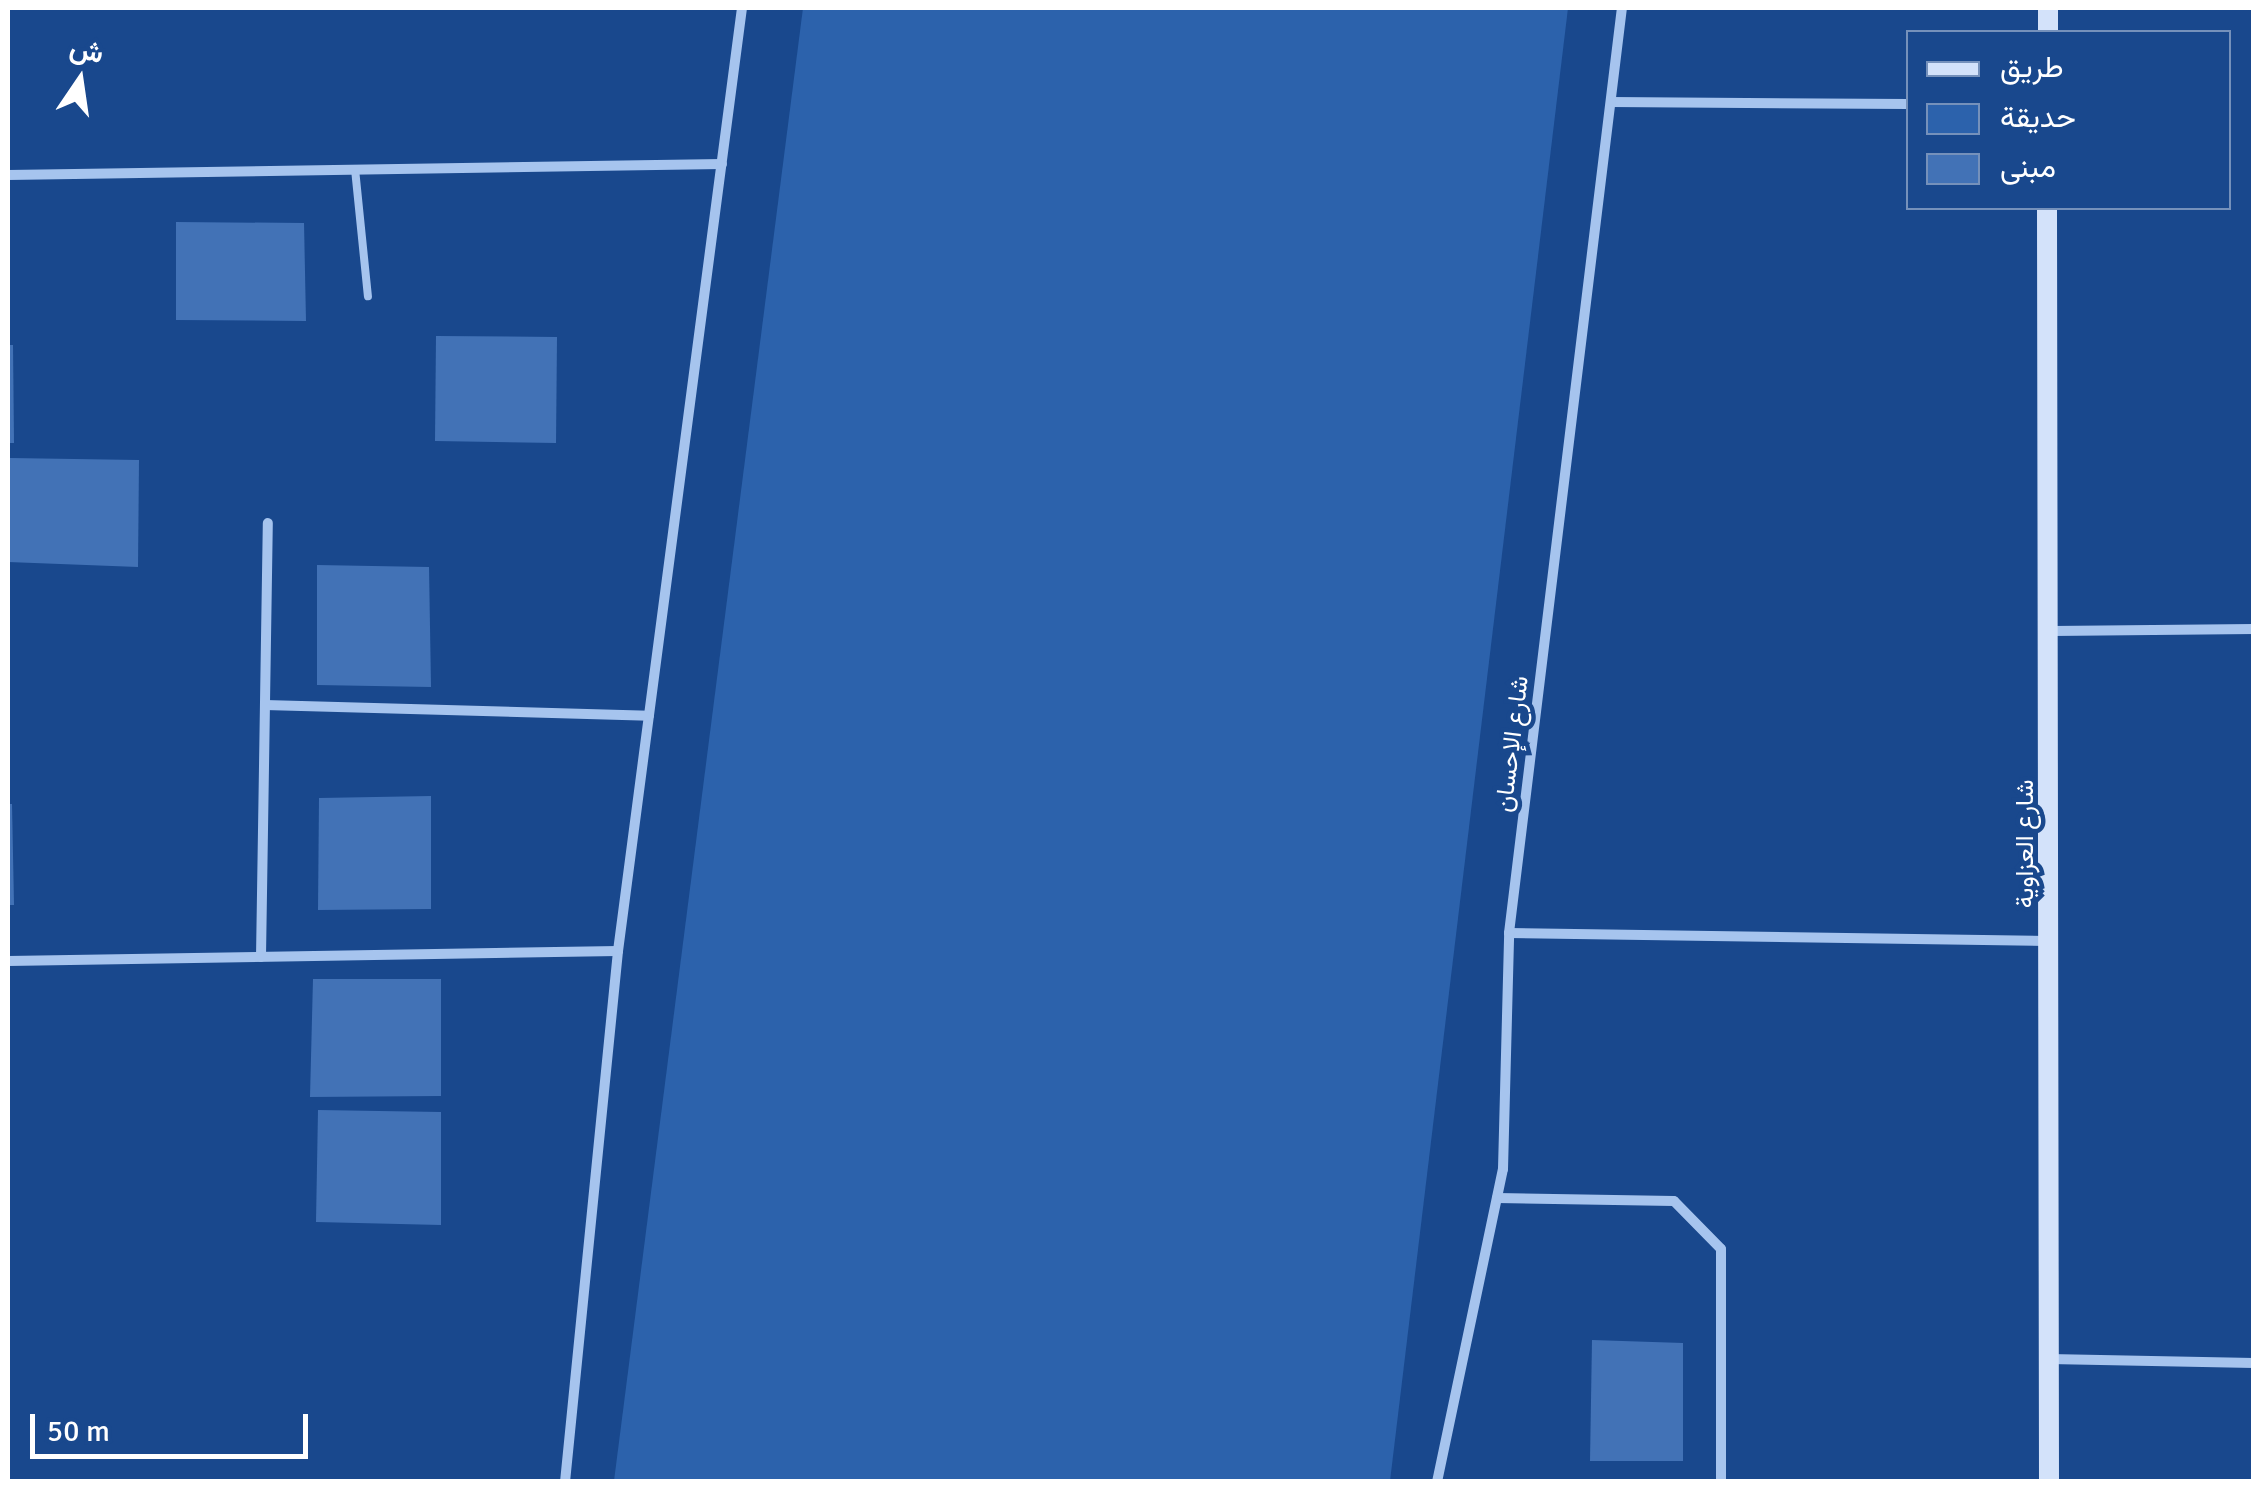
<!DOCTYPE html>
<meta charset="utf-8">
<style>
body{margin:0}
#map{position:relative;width:2261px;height:1489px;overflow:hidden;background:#19488d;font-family:Signika,Vazirmatn,sans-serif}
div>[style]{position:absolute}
.green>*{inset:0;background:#2c62ac}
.building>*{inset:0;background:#4272b6}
.lane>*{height:8px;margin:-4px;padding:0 4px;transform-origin:4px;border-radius:4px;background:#a6c4ee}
.street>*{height:10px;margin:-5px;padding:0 5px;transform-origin:5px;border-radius:5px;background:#a6c4ee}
.secondary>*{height:20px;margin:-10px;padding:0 10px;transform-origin:10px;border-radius:10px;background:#d3e2fa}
span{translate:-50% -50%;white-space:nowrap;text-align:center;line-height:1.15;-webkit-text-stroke:9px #19488d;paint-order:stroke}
.street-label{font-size:25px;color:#fff}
.frame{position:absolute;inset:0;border:10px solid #fff;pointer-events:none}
.legend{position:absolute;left:1906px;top:30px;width:325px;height:180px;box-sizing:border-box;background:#19488d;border:2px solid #7591bb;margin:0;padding:12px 18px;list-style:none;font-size:30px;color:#fff}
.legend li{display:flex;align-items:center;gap:20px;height:50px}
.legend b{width:50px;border:2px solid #7591bb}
.north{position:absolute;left:30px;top:30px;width:100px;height:100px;-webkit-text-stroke:8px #19488d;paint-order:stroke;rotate:13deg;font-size:28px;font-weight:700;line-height:40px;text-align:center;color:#fff}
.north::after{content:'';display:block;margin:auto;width:35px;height:45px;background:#fff;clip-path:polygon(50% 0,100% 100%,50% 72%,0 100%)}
.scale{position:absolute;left:30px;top:1414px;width:278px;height:45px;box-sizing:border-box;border:5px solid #fff;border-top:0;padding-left:12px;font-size:30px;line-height:35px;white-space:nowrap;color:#fff;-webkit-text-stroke:8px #19488d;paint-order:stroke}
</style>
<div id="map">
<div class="green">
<i style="clip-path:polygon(803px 8px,1568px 8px,1390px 1481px,614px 1481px)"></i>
</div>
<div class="building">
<i style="clip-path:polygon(176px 222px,304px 223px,306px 321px,176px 320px)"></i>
<i style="clip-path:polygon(436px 336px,557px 337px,556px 443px,435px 441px)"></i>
<i style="clip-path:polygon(8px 345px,13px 345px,14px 443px,8px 443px)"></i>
<i style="clip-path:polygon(10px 458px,139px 460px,138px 567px,8px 562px)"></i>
<i style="clip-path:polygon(317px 565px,429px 567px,431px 687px,317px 685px)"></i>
<i style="clip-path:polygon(431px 796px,431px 909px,318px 910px,319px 798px)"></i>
<i style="clip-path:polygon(8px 804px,12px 804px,14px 905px,8px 905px)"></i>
<i style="clip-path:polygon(313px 979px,441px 979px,441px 1096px,310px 1097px)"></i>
<i style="clip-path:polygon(318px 1110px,441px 1112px,441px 1225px,316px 1222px)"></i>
<i style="clip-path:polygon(1592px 1340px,1683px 1343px,1683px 1461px,1590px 1461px)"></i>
</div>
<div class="lane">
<i style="left:355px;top:169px;width:128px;rotate:84.2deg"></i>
</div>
<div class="street">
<i style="left:1611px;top:102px;width:297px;rotate:0.4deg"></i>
<i style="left:8px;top:175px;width:714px;rotate:-0.88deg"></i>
<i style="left:2052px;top:631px;width:202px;rotate:-0.6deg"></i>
<i style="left:265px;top:705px;width:384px;rotate:1.6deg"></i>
<i style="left:1509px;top:933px;width:539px;rotate:0.85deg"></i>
<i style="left:261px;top:957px;width:434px;rotate:-89.1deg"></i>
<i style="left:8px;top:961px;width:610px;rotate:-0.94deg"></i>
<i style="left:1497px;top:1198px;width:177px;rotate:1deg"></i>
<i style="left:1674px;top:1201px;width:67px;rotate:45.6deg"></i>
<i style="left:1721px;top:1249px;width:233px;rotate:90deg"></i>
<i style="left:2049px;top:1359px;width:205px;rotate:1.1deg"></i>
<i style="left:565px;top:1482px;width:534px;rotate:-84.3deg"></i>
<i style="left:618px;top:951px;width:951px;rotate:-82.51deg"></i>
<i style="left:1437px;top:1482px;width:320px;rotate:-78.1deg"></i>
<i style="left:1503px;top:1169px;width:236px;rotate:-88.5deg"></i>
<i style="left:1509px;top:933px;width:932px;rotate:-83.04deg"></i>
</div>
<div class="secondary">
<i style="left:2048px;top:32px;width:24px;rotate:-90deg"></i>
<i style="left:2047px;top:208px;width:1274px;rotate:89.91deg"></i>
</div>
<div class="street-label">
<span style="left:1512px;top:744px;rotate:-83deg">شارع الإحسان</span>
<span style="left:2025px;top:844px;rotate:-90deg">شارع العزاوية</span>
</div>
<div class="frame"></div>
<ul class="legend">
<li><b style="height:12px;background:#d3e2fa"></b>طريق</li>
<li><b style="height:28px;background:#2c62ac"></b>حديقة</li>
<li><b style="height:28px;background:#4272b6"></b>مبنى</li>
</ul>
<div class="north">ش</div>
<div class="scale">50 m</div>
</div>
